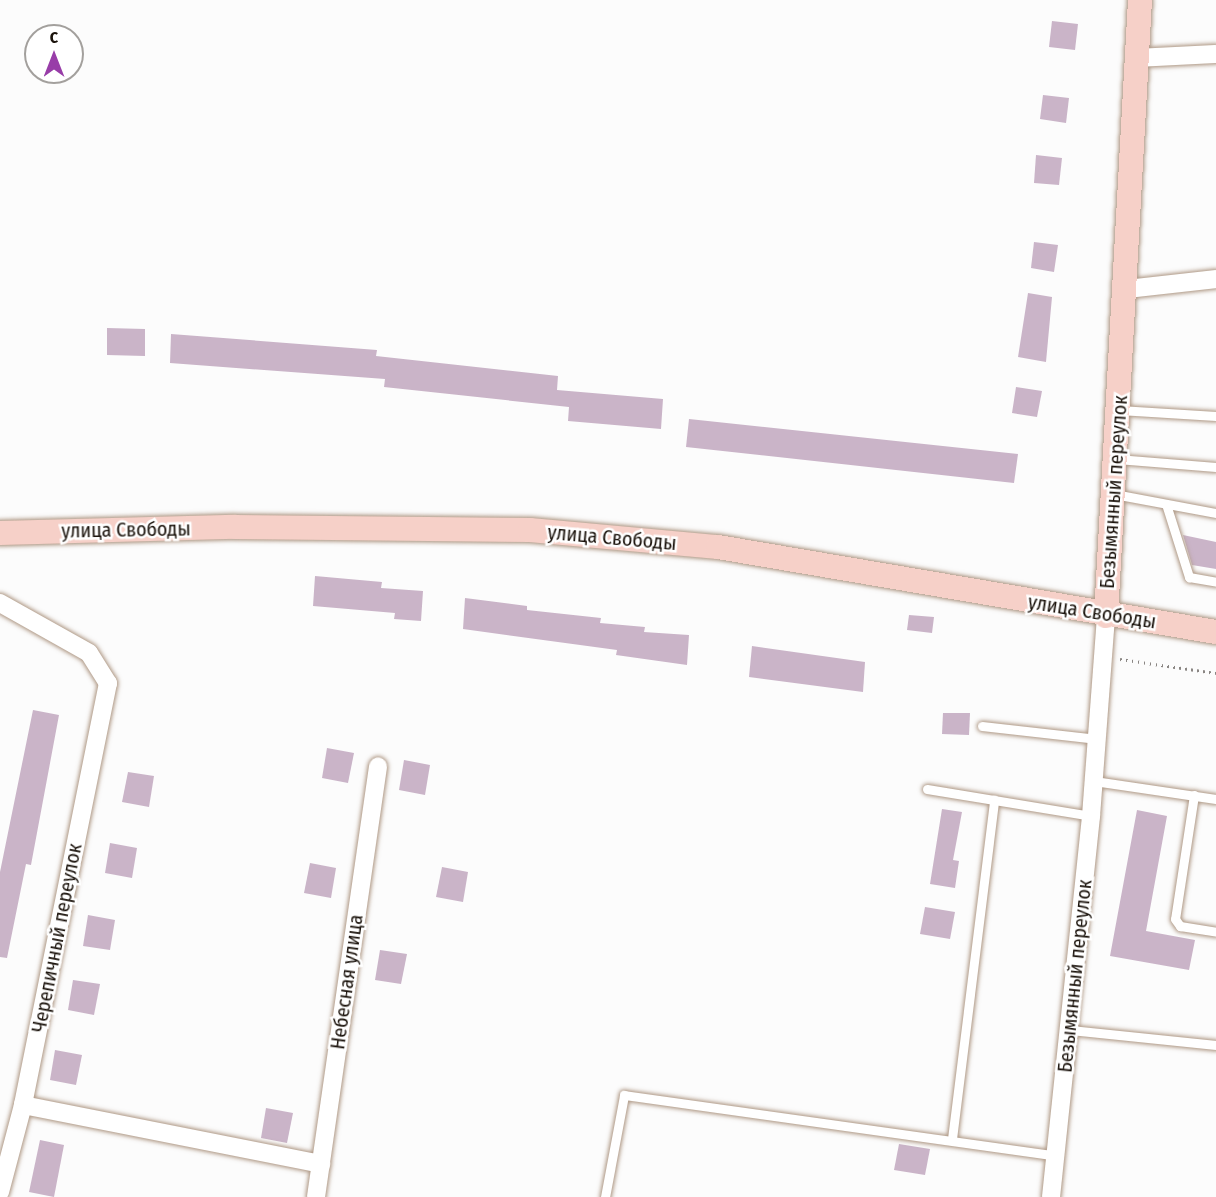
<!DOCTYPE html>
<meta charset="utf-8">
<style>
body{margin:0}
#map{position:relative;width:1216px;height:1197px;overflow:hidden;background:#fcfcfc;font-family:"Fira Sans Condensed",sans-serif}
div>[style]{position:absolute}
.building>*{inset:0;background:#cab4c8}
.path>*{height:3px;margin-top:-1.5px;transform-origin:0;background:repeating-linear-gradient(90deg,#8a8683 0 1.5px,transparent 0 6px)}
.roads{filter:drop-shadow(0 0 2px #af9986) drop-shadow(0 0 2px #af9986)}
.service>*{height:9px;margin:-4.5px;padding:0 4.5px;transform-origin:4.5px;border-radius:4.5px;background:#fff}
.minor>*{height:18px;margin:-9px;padding:0 9px;transform-origin:9px;border-radius:9px;background:#fff}
.secondary>*{height:24px;margin:-12px;padding:0 12px;transform-origin:12px;border-radius:12px;background:#f6d0c8}
span{translate:-50% -50%;white-space:nowrap;text-align:center;line-height:1.15;-webkit-text-stroke:5px #fff;paint-order:stroke}
.street-label{font-size:20px;color:#1a120b}
.north{position:absolute;left:24px;top:24px;width:60px;height:60px;box-sizing:border-box;background:#fff;border:2px solid #a3a09d;border-radius:50%;rotate:0deg;font-size:16px;font-weight:700;line-height:24px;text-align:center;color:#1a120b}
.north::after{content:'';display:block;margin:auto;width:21px;height:27px;background:#983da8;clip-path:polygon(50% 0,100% 100%,50% 72%,0 100%)}
</style>
<div id="map">
<div class="building">
<i style="clip-path:polygon(1052px 21px,1078px 24px,1075px 50px,1049px 47px)"></i>
<i style="clip-path:polygon(1043px 95px,1069px 98px,1066px 123px,1040px 119px)"></i>
<i style="clip-path:polygon(1036px 155px,1062px 158px,1059px 185px,1034px 183px)"></i>
<i style="clip-path:polygon(1034px 242px,1058px 245px,1054px 272px,1031px 268px)"></i>
<i style="clip-path:polygon(1028px 293px,1052px 297px,1046px 362px,1018px 357px)"></i>
<i style="clip-path:polygon(107px 328px,145px 329px,145px 356px,107px 355px)"></i>
<i style="clip-path:polygon(171px 334px,377px 350px,376px 356px,558px 376px,557px 390px,663px 399px,661px 429px,568px 421px,569px 407px,384px 387px,385px 379px,170px 363px)"></i>
<i style="clip-path:polygon(1016px 387px,1042px 391px,1037px 417px,1012px 413px)"></i>
<i style="clip-path:polygon(689px 419px,1018px 454px,1014px 483px,686px 447px)"></i>
<i style="clip-path:polygon(1183px 535px,1216px 542px,1216px 569px,1192px 565px)"></i>
<i style="clip-path:polygon(315px 576px,382px 582px,381px 588px,423px 591px,421px 621px,394px 619px,395px 613px,313px 606px)"></i>
<i style="clip-path:polygon(465px 598px,527px 606px,527px 610px,601px 618px,600px 623px,645px 627px,644px 632px,689px 635px,687px 665px,616px 655px,617px 650px,463px 629px)"></i>
<i style="clip-path:polygon(909px 615px,934px 617px,932px 633px,907px 630px)"></i>
<i style="clip-path:polygon(752px 646px,865px 662px,863px 692px,749px 677px)"></i>
<i style="clip-path:polygon(33px 710px,59px 715px,31px 865px,26px 864px,7px 958px,0 957px,0 872px)"></i>
<i style="clip-path:polygon(943px 713px,970px 713px,969px 735px,942px 734px)"></i>
<i style="clip-path:polygon(327px 748px,354px 753px,348px 783px,322px 778px)"></i>
<i style="clip-path:polygon(404px 760px,430px 765px,425px 795px,399px 790px)"></i>
<i style="clip-path:polygon(128px 772px,154px 776px,149px 807px,122px 802px)"></i>
<i style="clip-path:polygon(942px 809px,962px 812px,953px 860px,959px 861px,955px 888px,930px 884px)"></i>
<i style="clip-path:polygon(1137px 810px,1167px 816px,1146px 931px,1195px 940px,1189px 970px,1110px 956px)"></i>
<i style="clip-path:polygon(110px 843px,137px 848px,132px 878px,105px 873px)"></i>
<i style="clip-path:polygon(310px 863px,336px 868px,331px 898px,304px 893px)"></i>
<i style="clip-path:polygon(442px 867px,468px 872px,463px 902px,436px 897px)"></i>
<i style="clip-path:polygon(925px 907px,955px 912px,950px 939px,920px 934px)"></i>
<i style="clip-path:polygon(88px 915px,115px 920px,110px 950px,83px 946px)"></i>
<i style="clip-path:polygon(380px 950px,407px 954px,401px 984px,375px 980px)"></i>
<i style="clip-path:polygon(73px 980px,100px 984px,94px 1015px,68px 1010px)"></i>
<i style="clip-path:polygon(55px 1050px,82px 1055px,76px 1085px,50px 1080px)"></i>
<i style="clip-path:polygon(266px 1108px,293px 1113px,287px 1143px,261px 1138px)"></i>
<i style="clip-path:polygon(40px 1140px,64px 1145px,54px 1197px,29px 1192px)"></i>
<i style="clip-path:polygon(899px 1144px,930px 1149px,925px 1175px,894px 1170px)"></i>
</div>
<div class="path">
<i style="left:1120px;top:659px;width:97px;rotate:8.3deg"></i>
</div>
<div class="roads">
<div class="service">
<i style="left:1119px;top:410px;width:97px;rotate:3.5deg"></i>
<i style="left:1117px;top:459px;width:99px;rotate:4.6deg"></i>
<i style="left:1114px;top:494px;width:104px;rotate:10.6deg"></i>
<i style="left:1166px;top:504px;width:77px;rotate:72.5deg"></i>
<i style="left:1189px;top:577px;width:27px;rotate:10deg"></i>
<i style="left:982px;top:726px;width:116px;rotate:6.4deg"></i>
<i style="left:1094px;top:781px;width:123px;rotate:8.4deg"></i>
<i style="left:927px;top:789px;width:166px;rotate:9.3deg"></i>
<i style="left:1194px;top:795px;width:125px;rotate:98.7deg"></i>
<i style="left:1175px;top:919px;width:9px;rotate:54deg"></i>
<i style="left:1180px;top:926px;width:36px;rotate:9deg"></i>
<i style="left:1070px;top:1030px;width:147px;rotate:5.9deg"></i>
<i style="left:952px;top:1139px;width:342px;rotate:-82.9deg"></i>
<i style="left:605px;top:1197px;width:104px;rotate:-79.4deg"></i>
<i style="left:624px;top:1095px;width:436px;rotate:8deg"></i>
</div>
<div class="minor">
<i style="left:1135px;top:58px;width:81px;rotate:-2.8deg"></i>
<i style="left:1127px;top:289px;width:90px;rotate:-6.4deg"></i>
<i style="left:0;top:603px;width:102px;rotate:29.3deg"></i>
<i style="left:89px;top:653px;width:36px;rotate:58deg"></i>
<i style="left:108px;top:683px;width:430px;rotate:101.4deg"></i>
<i style="left:23px;top:1105px;width:90px;rotate:104.8deg"></i>
<i style="left:23px;top:1105px;width:304px;rotate:11.2deg"></i>
<i style="left:316px;top:1197px;width:435px;rotate:-81.8deg"></i>
<i style="left:1051px;top:1197px;width:383px;rotate:-84deg"></i>
<i style="left:1091px;top:816px;width:201px;rotate:-85.7deg"></i>
</div>
<div class="secondary">
<i style="left:0;top:533px;width:235px;rotate:-1.5deg"></i>
<i style="left:235px;top:527px;width:295px;rotate:0.6deg"></i>
<i style="left:530px;top:530px;width:189px;rotate:5.2deg"></i>
<i style="left:718px;top:547px;width:505px;rotate:9.69deg"></i>
<i style="left:1106px;top:616px;width:617px;rotate:-86.84deg"></i>
</div>
</div>
<div class="street-label">
<span style="left:1114px;top:492px;rotate:-86deg">Безымянный переулок</span>
<span style="left:126px;top:530px;rotate:-1deg">улица Свободы</span>
<span style="left:612px;top:538px;rotate:5deg">улица Свободы</span>
<span style="left:1092px;top:612px;rotate:9deg">улица Свободы</span>
<span style="left:57px;top:938px;rotate:-79deg">Черепичный переулок</span>
<span style="left:1075px;top:976px;rotate:-84deg">Безымянный переулок</span>
<span style="left:347px;top:982px;rotate:-82deg">Небесная улица</span>
</div>
<div class="north">С</div>
</div>
